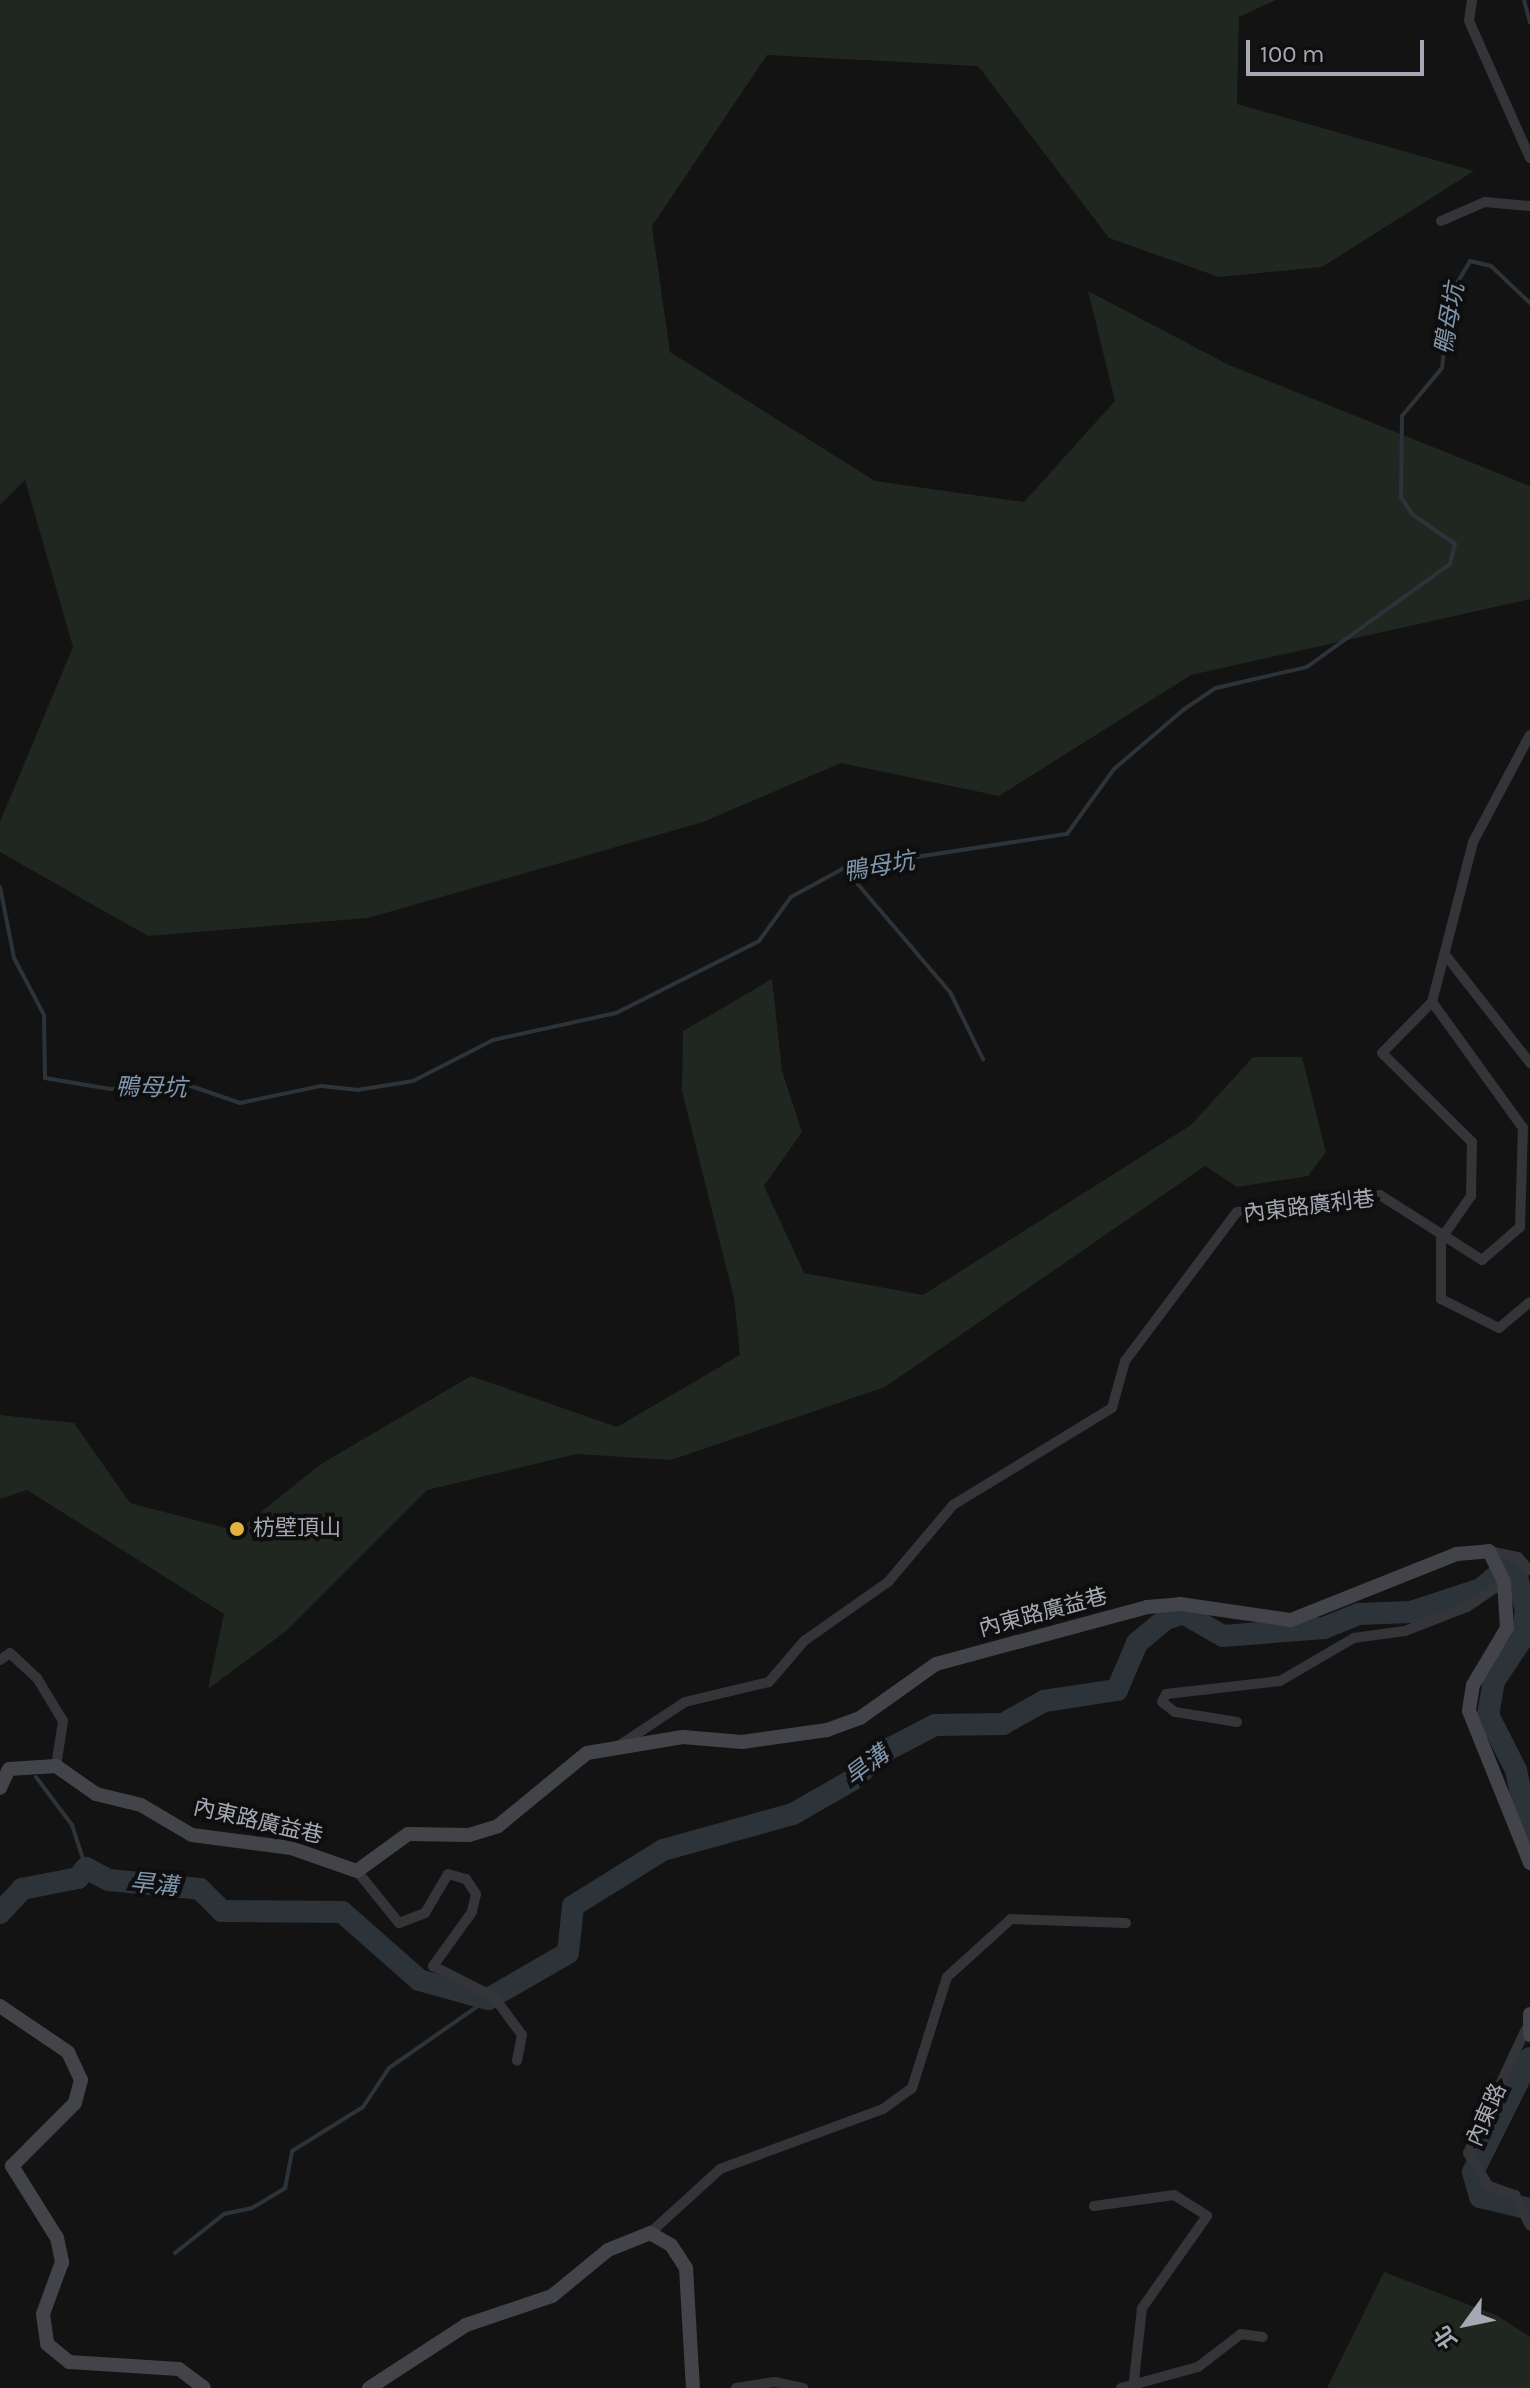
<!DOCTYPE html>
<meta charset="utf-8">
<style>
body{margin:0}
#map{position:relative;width:1530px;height:2388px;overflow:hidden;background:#131314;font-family:Karla,"Noto Sans TC",sans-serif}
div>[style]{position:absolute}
.green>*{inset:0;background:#1f2720}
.stream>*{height:4px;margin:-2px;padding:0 2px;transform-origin:2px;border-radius:2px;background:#2c3339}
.river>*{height:22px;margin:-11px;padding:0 11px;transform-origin:11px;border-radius:11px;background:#2c3339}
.street>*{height:10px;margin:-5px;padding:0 5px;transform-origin:5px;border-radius:5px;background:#343539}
.secondary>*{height:14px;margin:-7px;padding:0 7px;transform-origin:7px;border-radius:7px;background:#424449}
.dots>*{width:22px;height:22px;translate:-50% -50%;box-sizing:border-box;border:4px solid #0e0e0f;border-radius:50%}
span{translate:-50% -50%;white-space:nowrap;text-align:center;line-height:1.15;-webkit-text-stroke:8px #0e0e0f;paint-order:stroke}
.street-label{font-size:22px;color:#a6a9b4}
.poi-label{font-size:22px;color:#a6a9b4}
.left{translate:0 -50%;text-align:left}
.water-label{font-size:24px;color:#7f95ac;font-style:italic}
.north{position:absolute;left:1426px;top:2284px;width:80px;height:80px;-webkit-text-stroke:6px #0e0e0f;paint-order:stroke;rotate:237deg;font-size:22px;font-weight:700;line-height:32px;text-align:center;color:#a6a9b4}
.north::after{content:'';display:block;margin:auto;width:28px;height:36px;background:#a6a9b4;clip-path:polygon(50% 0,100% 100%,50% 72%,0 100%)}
.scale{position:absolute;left:1246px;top:40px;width:178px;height:36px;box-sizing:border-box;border:4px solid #a6a9b4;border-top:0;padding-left:10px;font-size:24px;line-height:28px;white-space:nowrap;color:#a6a9b4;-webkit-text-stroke:6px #0e0e0f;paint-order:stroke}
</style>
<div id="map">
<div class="green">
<i style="clip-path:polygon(0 0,1276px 0,1239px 17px,1237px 104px,1474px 171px,1322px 267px,1219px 277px,1109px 238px,978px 66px,767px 55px,652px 226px,670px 352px,875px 481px,1024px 502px,1115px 401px,1088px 291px,1229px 365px,1530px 486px,1530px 599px,1191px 675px,999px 796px,841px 763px,703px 822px,368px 918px,148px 936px,0 852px,0 822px,73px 647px,25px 480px,0 505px)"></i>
<i style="clip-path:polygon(772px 979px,782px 1071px,802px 1132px,764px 1186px,804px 1273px,923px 1295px,1191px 1125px,1253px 1057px,1302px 1057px,1326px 1152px,1308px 1176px,1237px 1187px,1205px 1166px,885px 1387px,671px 1460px,576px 1454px,427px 1490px,285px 1632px,208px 1689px,224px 1614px,27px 1490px,0 1499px,0 1415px,74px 1423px,130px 1503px,237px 1531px,321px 1464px,471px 1376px,617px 1427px,740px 1355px,734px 1298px,682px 1091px,683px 1031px)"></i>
<i style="clip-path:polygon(1384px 2272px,1498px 2316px,1530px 2337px,1530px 2388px,1327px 2388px)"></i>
</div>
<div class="stream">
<i style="left:1524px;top:0;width:23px;rotate:75deg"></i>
<i style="left:844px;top:868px;width:163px;rotate:49.5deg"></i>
<i style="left:950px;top:992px;width:75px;rotate:63.8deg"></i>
<i style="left:0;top:887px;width:72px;rotate:78.8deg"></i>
<i style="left:14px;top:958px;width:64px;rotate:62.2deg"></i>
<i style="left:44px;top:1015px;width:63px;rotate:89.1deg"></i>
<i style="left:45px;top:1078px;width:66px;rotate:9.6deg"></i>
<i style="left:110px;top:1089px;width:78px;rotate:-2.9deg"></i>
<i style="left:188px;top:1085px;width:55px;rotate:19.1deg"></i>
<i style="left:240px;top:1103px;width:83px;rotate:-11.9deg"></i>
<i style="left:321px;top:1086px;width:36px;rotate:6deg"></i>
<i style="left:357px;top:1090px;width:57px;rotate:-9.1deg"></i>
<i style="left:413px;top:1081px;width:90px;rotate:-27.1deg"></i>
<i style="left:493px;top:1040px;width:126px;rotate:-12.4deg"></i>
<i style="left:616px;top:1013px;width:160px;rotate:-26.7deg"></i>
<i style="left:759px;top:941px;width:54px;rotate:-54deg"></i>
<i style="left:791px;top:897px;width:60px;rotate:-28.7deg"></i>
<i style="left:844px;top:868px;width:226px;rotate:-8.7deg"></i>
<i style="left:1067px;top:834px;width:80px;rotate:-54.1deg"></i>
<i style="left:1114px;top:769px;width:91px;rotate:-40.5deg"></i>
<i style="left:1183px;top:710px;width:40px;rotate:-34deg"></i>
<i style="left:1216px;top:688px;width:93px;rotate:-13deg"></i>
<i style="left:1307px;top:667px;width:176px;rotate:-35.8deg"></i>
<i style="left:1450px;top:564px;width:21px;rotate:-76deg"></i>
<i style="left:1455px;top:544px;width:52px;rotate:-145.1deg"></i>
<i style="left:1412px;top:514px;width:20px;rotate:-123deg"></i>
<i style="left:1401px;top:497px;width:81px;rotate:-89.3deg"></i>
<i style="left:1402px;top:416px;width:62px;rotate:-50.2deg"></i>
<i style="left:1442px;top:368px;width:76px;rotate:-83.2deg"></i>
<i style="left:1451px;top:293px;width:37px;rotate:-59deg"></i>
<i style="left:1470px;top:261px;width:22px;rotate:13deg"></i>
<i style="left:1491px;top:266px;width:54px;rotate:43.5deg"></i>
<i style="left:36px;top:1777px;width:60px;rotate:53.1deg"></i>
<i style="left:72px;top:1825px;width:45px;rotate:72deg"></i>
<i style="left:175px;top:2253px;width:63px;rotate:-38.5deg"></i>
<i style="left:224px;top:2214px;width:29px;rotate:-12deg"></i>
<i style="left:252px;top:2208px;width:39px;rotate:-31deg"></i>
<i style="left:285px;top:2188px;width:38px;rotate:-79deg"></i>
<i style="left:292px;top:2151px;width:84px;rotate:-31.8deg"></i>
<i style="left:363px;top:2107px;width:47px;rotate:-56.3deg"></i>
<i style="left:389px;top:2068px;width:121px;rotate:-34.9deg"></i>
</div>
<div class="river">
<i style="left:0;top:1913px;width:33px;rotate:-47deg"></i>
<i style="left:22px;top:1889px;width:57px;rotate:-11.1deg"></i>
<i style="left:78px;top:1878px;width:13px;rotate:-51deg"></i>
<i style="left:86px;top:1868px;width:26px;rotate:28deg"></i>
<i style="left:109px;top:1880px;width:91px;rotate:5.6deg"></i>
<i style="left:200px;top:1889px;width:31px;rotate:45deg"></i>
<i style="left:222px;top:1911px;width:120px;rotate:0.5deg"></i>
<i style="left:342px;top:1912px;width:103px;rotate:41.4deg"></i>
<i style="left:419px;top:1980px;width:72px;rotate:15.4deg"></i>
<i style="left:488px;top:1999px;width:92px;rotate:-29.9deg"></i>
<i style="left:568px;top:1953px;width:47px;rotate:-83.9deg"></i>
<i style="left:573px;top:1906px;width:106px;rotate:-31.9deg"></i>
<i style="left:663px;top:1850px;width:135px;rotate:-15.5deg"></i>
<i style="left:793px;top:1814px;width:70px;rotate:-29.8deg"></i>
<i style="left:854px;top:1779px;width:37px;rotate:-44deg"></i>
<i style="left:881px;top:1753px;width:61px;rotate:-27.4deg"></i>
<i style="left:935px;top:1725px;width:68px;rotate:-0.8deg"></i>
<i style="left:1003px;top:1724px;width:47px;rotate:-29.3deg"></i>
<i style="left:1044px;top:1701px;width:74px;rotate:-8.6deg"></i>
<i style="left:1117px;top:1690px;width:51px;rotate:-66.9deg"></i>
<i style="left:1137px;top:1643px;width:38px;rotate:-40deg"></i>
<i style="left:1166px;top:1619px;width:18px;rotate:-19deg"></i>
<i style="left:1183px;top:1613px;width:46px;rotate:29.9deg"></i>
<i style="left:1223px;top:1636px;width:101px;rotate:-4.5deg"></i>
<i style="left:1324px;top:1628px;width:38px;rotate:-22deg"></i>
<i style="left:1359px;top:1614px;width:52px;rotate:-2.2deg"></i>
<i style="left:1411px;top:1612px;width:74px;rotate:-18.2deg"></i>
<i style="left:1481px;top:1589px;width:33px;rotate:-40deg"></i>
<i style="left:1506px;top:1568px;width:11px;rotate:27deg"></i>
<i style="left:1516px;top:1573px;width:38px;rotate:75deg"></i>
<i style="left:1526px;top:1610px;width:29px;rotate:98deg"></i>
<i style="left:1522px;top:1639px;width:50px;rotate:123.7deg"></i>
<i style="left:1494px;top:1681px;width:35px;rotate:100deg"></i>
<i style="left:1488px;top:1715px;width:62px;rotate:63deg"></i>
<i style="left:1516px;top:1770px;width:69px;rotate:78.4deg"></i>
<i style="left:1530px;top:2058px;width:127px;rotate:116.6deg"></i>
<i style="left:1473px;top:2172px;width:26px;rotate:74deg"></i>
<i style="left:1480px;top:2197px;width:51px;rotate:13.5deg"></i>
</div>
<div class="street">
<i style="left:1472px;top:0;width:21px;rotate:98deg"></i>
<i style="left:1469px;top:21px;width:150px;rotate:66deg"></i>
<i style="left:1441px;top:221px;width:48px;rotate:-23.4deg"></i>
<i style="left:1485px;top:202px;width:45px;rotate:5.1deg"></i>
<i style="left:1447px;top:957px;width:135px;rotate:51.9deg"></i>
<i style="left:1432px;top:1002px;width:71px;rotate:134.4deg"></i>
<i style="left:1382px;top:1053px;width:127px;rotate:44.7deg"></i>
<i style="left:1472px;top:1142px;width:54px;rotate:91.1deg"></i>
<i style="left:1471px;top:1196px;width:52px;rotate:124.9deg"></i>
<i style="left:1441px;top:1239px;width:60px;rotate:90deg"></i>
<i style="left:1441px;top:1299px;width:65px;rotate:26.6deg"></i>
<i style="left:1499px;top:1328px;width:40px;rotate:-40deg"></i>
<i style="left:1489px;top:1551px;width:30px;rotate:12deg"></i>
<i style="left:1518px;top:1557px;width:18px;rotate:49deg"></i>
<i style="left:0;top:1660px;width:12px;rotate:-35deg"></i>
<i style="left:10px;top:1653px;width:37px;rotate:43deg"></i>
<i style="left:37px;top:1678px;width:50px;rotate:58.8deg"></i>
<i style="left:63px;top:1721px;width:46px;rotate:98.8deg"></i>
<i style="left:1237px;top:1722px;width:63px;rotate:-170.8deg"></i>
<i style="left:1175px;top:1712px;width:16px;rotate:-142deg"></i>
<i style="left:1162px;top:1702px;width:9px;rotate:-63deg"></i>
<i style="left:1166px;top:1694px;width:115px;rotate:-6.5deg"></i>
<i style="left:1280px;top:1681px;width:86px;rotate:-30.2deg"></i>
<i style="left:1354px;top:1638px;width:51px;rotate:-7.8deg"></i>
<i style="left:1405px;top:1631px;width:66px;rotate:-21.2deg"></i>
<i style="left:1467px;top:1607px;width:45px;rotate:-34deg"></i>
<i style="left:620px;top:1745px;width:78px;rotate:-33.5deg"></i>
<i style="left:685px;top:1702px;width:86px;rotate:-13.4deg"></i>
<i style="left:769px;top:1682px;width:54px;rotate:-49.5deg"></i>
<i style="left:804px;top:1641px;width:103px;rotate:-35.1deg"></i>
<i style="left:888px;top:1582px;width:101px;rotate:-49.8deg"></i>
<i style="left:953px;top:1505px;width:186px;rotate:-31.4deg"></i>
<i style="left:1112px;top:1408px;width:49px;rotate:-74.5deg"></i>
<i style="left:1125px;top:1361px;width:186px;rotate:-53.1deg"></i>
<i style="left:1237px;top:1212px;width:144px;rotate:-6.8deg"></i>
<i style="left:1380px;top:1195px;width:121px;rotate:32.5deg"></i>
<i style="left:1482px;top:1260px;width:50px;rotate:-41deg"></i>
<i style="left:1520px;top:1227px;width:99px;rotate:-88.3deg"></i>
<i style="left:1523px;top:1128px;width:155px;rotate:-125.8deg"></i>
<i style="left:1432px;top:1002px;width:165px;rotate:-75.6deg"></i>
<i style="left:1473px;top:842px;width:121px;rotate:-62deg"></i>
<i style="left:357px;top:1871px;width:67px;rotate:51.1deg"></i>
<i style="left:399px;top:1923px;width:28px;rotate:-21deg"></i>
<i style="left:425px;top:1913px;width:45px;rotate:-59.5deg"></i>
<i style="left:448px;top:1874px;width:19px;rotate:16deg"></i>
<i style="left:466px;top:1879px;width:18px;rotate:56deg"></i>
<i style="left:476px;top:1894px;width:18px;rotate:103deg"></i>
<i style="left:472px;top:1912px;width:67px;rotate:125.8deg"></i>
<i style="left:433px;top:1966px;width:68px;rotate:26.9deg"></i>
<i style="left:494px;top:1997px;width:47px;rotate:53.6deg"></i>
<i style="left:522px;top:2035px;width:26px;rotate:101deg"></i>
<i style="left:1526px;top:2029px;width:137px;rotate:115.1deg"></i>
<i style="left:1468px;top:2153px;width:39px;rotate:58deg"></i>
<i style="left:1489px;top:2186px;width:28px;rotate:19deg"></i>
<i style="left:1515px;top:2195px;width:34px;rotate:64deg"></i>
<i style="left:1094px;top:2206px;width:81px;rotate:-7.8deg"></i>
<i style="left:1174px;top:2195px;width:39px;rotate:32deg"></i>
<i style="left:1207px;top:2216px;width:113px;rotate:125.2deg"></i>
<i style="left:1142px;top:2308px;width:72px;rotate:96.3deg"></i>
<i style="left:650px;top:2233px;width:95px;rotate:-42.4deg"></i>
<i style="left:720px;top:2169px;width:174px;rotate:-20.2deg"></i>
<i style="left:883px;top:2109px;width:36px;rotate:-36deg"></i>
<i style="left:912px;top:2088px;width:116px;rotate:-72.5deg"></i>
<i style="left:947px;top:1977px;width:86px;rotate:-42.2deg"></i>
<i style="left:1011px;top:1919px;width:115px;rotate:2deg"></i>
<i style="left:736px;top:2388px;width:39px;rotate:-9deg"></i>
<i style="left:775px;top:2382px;width:29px;rotate:12deg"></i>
<i style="left:1121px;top:2388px;width:80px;rotate:-15.3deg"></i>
<i style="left:1198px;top:2367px;width:54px;rotate:-37.5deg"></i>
<i style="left:1241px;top:2334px;width:22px;rotate:8deg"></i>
</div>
<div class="secondary">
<i style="left:0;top:1788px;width:21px;rotate:-65deg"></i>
<i style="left:9px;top:1769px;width:47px;rotate:-3.7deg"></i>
<i style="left:56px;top:1766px;width:49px;rotate:35deg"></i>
<i style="left:96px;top:1794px;width:46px;rotate:13.7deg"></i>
<i style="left:141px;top:1805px;width:59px;rotate:30.5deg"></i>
<i style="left:192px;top:1835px;width:100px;rotate:7.5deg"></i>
<i style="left:291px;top:1848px;width:70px;rotate:19.2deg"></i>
<i style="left:357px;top:1871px;width:63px;rotate:-36deg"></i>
<i style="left:408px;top:1834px;width:61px;rotate:0.9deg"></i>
<i style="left:469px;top:1835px;width:30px;rotate:-17deg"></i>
<i style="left:498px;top:1826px;width:115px;rotate:-39.4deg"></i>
<i style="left:587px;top:1753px;width:97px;rotate:-9.5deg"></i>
<i style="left:683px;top:1737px;width:59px;rotate:4.8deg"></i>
<i style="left:742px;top:1742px;width:86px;rotate:-8deg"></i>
<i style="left:827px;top:1730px;width:35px;rotate:-20deg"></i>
<i style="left:860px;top:1718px;width:93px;rotate:-35.4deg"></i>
<i style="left:936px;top:1664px;width:219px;rotate:-15.1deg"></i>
<i style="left:1147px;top:1607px;width:33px;rotate:-5deg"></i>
<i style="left:1180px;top:1604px;width:112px;rotate:8.2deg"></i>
<i style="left:1291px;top:1620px;width:179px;rotate:-21.7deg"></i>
<i style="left:1457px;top:1554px;width:32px;rotate:-5deg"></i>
<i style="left:1489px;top:1551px;width:34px;rotate:64deg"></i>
<i style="left:1504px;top:1582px;width:46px;rotate:86.3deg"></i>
<i style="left:1507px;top:1628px;width:66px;rotate:120.8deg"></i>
<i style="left:1473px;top:1685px;width:26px;rotate:99deg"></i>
<i style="left:1469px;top:1711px;width:164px;rotate:68.1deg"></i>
<i style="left:0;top:2006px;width:82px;rotate:34.1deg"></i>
<i style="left:68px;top:2052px;width:31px;rotate:65deg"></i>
<i style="left:81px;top:2080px;width:24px;rotate:105deg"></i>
<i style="left:75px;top:2103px;width:89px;rotate:135deg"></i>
<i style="left:12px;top:2166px;width:85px;rotate:58deg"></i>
<i style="left:57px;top:2238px;width:25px;rotate:78deg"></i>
<i style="left:62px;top:2262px;width:55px;rotate:110.1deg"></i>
<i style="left:43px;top:2314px;width:30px;rotate:82deg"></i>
<i style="left:47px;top:2344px;width:28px;rotate:39deg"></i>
<i style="left:69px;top:2362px;width:110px;rotate:3.6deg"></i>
<i style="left:179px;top:2369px;width:31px;rotate:37deg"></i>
<i style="left:1530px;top:2014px;width:21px;rotate:90deg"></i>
<i style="left:369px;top:2388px;width:116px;rotate:-33deg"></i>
<i style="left:466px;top:2325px;width:91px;rotate:-18.6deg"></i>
<i style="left:552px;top:2296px;width:72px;rotate:-39.4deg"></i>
<i style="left:608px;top:2250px;width:45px;rotate:-22deg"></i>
<i style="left:650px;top:2233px;width:24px;rotate:30deg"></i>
<i style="left:671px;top:2245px;width:27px;rotate:57deg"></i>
<i style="left:686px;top:2268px;width:120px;rotate:86.7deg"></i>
</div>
<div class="dots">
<i style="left:237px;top:1529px;background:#e3b13d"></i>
</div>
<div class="street-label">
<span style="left:1309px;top:1207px;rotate:-7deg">內東路廣利巷</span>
<span style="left:1043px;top:1613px;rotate:-15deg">內東路廣益巷</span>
<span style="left:258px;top:1822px;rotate:13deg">內東路廣益巷</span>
<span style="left:1487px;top:2115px;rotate:-66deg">內東路</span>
</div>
<div class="poi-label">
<span class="left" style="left:253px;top:1529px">枋壁頂山</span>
</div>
<div class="water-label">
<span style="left:1450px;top:319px;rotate:-80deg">鴨母坑</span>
<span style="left:879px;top:867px;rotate:-10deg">鴨母坑</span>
<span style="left:151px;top:1088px;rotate:1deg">鴨母坑</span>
<span style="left:867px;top:1766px;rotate:-37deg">旱溝</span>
<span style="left:154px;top:1885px;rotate:6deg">旱溝</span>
</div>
<div class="north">北</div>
<div class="scale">100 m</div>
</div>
